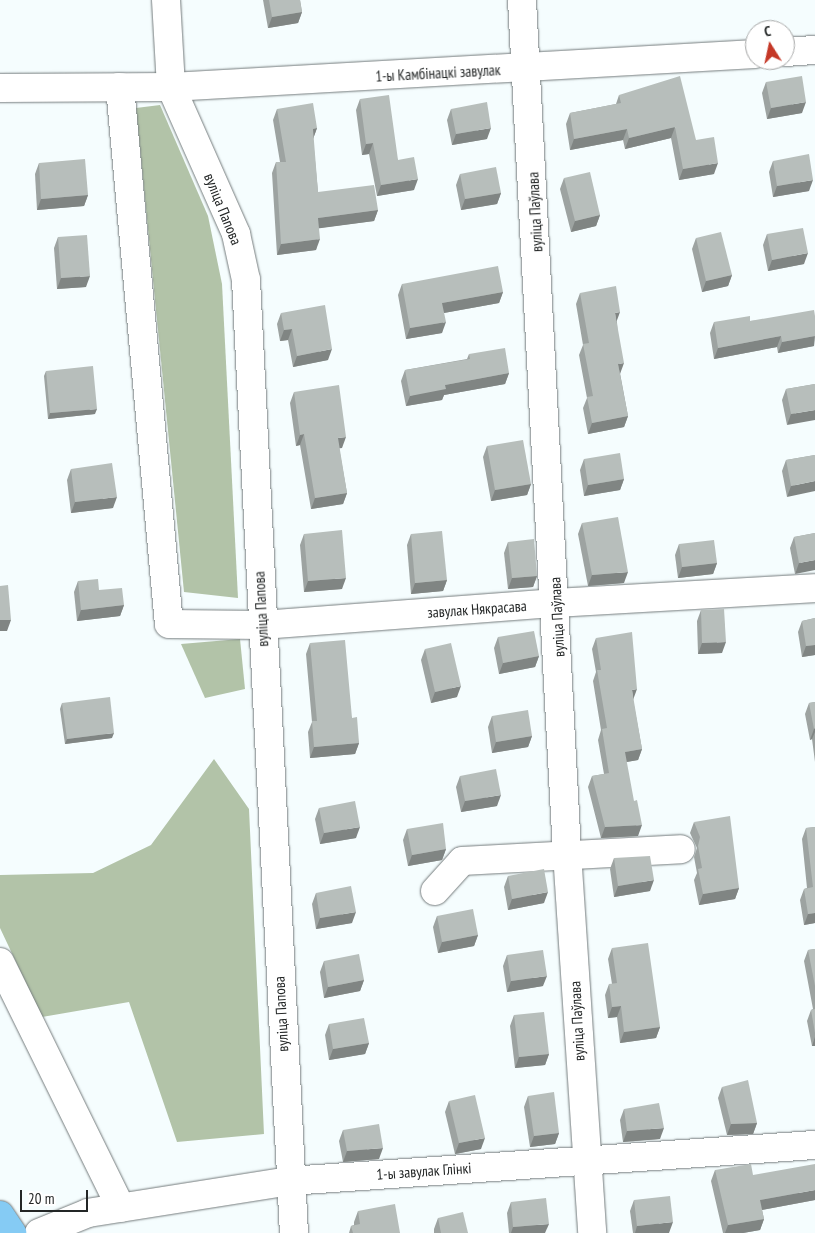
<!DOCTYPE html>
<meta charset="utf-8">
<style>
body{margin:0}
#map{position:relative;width:815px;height:1233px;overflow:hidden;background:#f5fdfe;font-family:"PT Sans Narrow",sans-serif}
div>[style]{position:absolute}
.forest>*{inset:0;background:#b2c3a8}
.roads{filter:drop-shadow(0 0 1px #757c7d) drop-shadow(0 0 1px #757c7d)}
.minor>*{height:28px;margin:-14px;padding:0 14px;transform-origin:14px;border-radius:14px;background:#fff}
.major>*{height:28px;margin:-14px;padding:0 14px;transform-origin:14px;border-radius:14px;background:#85cbf4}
.wall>*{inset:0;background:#9da3a1}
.shaded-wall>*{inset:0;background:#808583}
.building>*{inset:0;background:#b7bebb}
span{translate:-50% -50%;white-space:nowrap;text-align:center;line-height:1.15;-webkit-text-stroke:5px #fff;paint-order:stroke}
.street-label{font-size:15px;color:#232626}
.north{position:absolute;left:745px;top:20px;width:50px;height:50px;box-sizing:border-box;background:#fff;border:1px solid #a7a8a8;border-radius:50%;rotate:350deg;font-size:14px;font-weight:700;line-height:20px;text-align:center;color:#232626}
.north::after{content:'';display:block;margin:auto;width:18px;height:22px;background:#c53827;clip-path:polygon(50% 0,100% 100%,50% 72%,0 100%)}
.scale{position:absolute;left:20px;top:1190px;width:68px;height:22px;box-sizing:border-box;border:2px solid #232626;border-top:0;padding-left:6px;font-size:15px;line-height:18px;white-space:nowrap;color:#232626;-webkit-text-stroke:4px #fff;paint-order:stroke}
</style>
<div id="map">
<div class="forest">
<i style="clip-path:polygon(160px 105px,208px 216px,222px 284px,238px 598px,184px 592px,136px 108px)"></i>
<i style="clip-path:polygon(240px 639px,245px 689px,205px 698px,181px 644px)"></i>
<i style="clip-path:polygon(214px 759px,249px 809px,264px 1134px,177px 1142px,129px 1002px,42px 1017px,0 928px,0 875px,93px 873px,151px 845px)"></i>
</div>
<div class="roads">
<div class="minor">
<i style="left:166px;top:0;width:87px;rotate:86.7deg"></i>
<i style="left:171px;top:87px;width:161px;rotate:66.1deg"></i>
<i style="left:236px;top:234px;width:47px;rotate:77.7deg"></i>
<i style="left:246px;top:280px;width:954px;rotate:87.12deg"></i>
<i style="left:522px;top:0;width:854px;rotate:86.98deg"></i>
<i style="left:567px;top:853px;width:381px;rotate:86.2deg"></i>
<i style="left:785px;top:52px;width:30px;rotate:-4deg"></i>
<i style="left:120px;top:87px;width:539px;rotate:84.79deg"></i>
<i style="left:169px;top:624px;width:93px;rotate:0.6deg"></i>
<i style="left:262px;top:625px;width:295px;rotate:-4.3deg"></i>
<i style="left:556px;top:603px;width:259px;rotate:-3.3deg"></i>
<i style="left:0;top:88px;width:171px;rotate:-0.3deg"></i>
<i style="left:171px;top:87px;width:585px;rotate:-3.23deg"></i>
<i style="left:435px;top:891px;width:40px;rotate:-48deg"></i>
<i style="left:462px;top:861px;width:219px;rotate:-3.1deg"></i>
<i style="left:0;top:962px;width:274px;rotate:63.8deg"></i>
<i style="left:39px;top:1233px;width:53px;rotate:-22.2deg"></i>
<i style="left:88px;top:1213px;width:204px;rotate:-9deg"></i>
<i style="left:289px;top:1181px;width:527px;rotate:-3.92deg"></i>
</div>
<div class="major">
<i style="left:0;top:1215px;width:22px;rotate:56deg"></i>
</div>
</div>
<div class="wall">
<i style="clip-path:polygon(263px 0,300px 0,302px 12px,298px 23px,268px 28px)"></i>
<i style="clip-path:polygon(766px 82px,802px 113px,767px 119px,762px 93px)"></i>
<i style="clip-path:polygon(619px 95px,696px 140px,714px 174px,679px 180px,671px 138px,625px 149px,623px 140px,570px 150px,566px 124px,570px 113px,616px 104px)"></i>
<i style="clip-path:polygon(360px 99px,398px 160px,414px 190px,377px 196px,369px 154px,362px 155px,356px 110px)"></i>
<i style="clip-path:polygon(277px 109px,317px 128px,313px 139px,318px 192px,378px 210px,374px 221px,319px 228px,316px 250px,277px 255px,272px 173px,276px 162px,280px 162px,273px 120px)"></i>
<i style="clip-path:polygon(451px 109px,487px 139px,452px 145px,447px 120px)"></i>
<i style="clip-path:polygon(773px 161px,809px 191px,773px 197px,769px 172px)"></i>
<i style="clip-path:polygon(39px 163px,88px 195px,84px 206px,37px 210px,35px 174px)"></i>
<i style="clip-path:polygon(460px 174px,501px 193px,497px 204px,461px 210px,456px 185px)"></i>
<i style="clip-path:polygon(564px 178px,600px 215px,596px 226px,571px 232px,560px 189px)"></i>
<i style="clip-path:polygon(767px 234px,804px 264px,768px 271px,763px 245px)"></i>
<i style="clip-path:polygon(58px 237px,86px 287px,57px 289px,54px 248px)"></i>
<i style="clip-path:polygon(696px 238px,732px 275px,728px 286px,702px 292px,692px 249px)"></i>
<i style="clip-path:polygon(402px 284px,503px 292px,499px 303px,444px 313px,442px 333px,406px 339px,398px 295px)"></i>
<i style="clip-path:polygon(580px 293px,617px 322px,620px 373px,628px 416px,624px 427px,588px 434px,583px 408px,587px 398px,579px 355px,583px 345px,576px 304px)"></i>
<i style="clip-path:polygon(281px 313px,328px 360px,293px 367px,288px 340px,280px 341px,277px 324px)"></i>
<i style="clip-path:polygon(815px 316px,814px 346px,778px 353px,777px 347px,714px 359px,710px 333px,714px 322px,750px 321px)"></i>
<i style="clip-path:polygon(469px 354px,509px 373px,505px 384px,444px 395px,442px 400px,406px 406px,401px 381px,405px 370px,467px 359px)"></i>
<i style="clip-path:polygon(46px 371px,95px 414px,48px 419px,44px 376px)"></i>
<i style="clip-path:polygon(815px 384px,787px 425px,782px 400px,786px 389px)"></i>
<i style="clip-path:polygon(294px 392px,342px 448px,339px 448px,347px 493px,343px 504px,311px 509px,300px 445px,296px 446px,290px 403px)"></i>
<i style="clip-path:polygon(487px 446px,531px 484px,527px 495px,491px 501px,483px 457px)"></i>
<i style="clip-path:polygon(815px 455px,787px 497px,782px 471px,786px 460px)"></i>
<i style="clip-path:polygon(584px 459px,624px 479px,620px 490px,584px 496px,580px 470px)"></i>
<i style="clip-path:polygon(71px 469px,113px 508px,71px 513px,67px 480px)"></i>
<i style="clip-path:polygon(582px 523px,624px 583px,588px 586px,578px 534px)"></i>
<i style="clip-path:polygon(815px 533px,795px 574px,790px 548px,794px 537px)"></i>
<i style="clip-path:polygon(304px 534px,342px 589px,304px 592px,300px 545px)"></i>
<i style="clip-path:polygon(411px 534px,447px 580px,443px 591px,411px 594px,407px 545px)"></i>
<i style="clip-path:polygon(508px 542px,537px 576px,533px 587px,508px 589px,504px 553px)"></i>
<i style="clip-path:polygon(679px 544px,717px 563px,713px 574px,678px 578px,675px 555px)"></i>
<i style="clip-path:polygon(78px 581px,99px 590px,124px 605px,120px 616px,77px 621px,74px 592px)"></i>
<i style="clip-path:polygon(701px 610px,722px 653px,698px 654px,697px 621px)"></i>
<i style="clip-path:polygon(815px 618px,815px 655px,802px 657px,798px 632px,802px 621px)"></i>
<i style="clip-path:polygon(498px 637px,539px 656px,535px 667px,499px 674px,494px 648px)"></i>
<i style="clip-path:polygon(596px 638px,633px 700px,642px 749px,638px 760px,626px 762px,638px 836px,601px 838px,588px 787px,592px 776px,604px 774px,598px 740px,601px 730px,593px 681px,596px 672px,592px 649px)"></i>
<i style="clip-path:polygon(310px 643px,352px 718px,359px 743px,355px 754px,310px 758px,308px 732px,312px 722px,306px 654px)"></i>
<i style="clip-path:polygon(425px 649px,457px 697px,431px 703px,421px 660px)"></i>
<i style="clip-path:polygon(815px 702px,815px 762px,812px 739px,810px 740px,805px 714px,809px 703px)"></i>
<i style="clip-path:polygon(62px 703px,112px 738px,65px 744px,60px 709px)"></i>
<i style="clip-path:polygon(492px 716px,532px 736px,528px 747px,492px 753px,488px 727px)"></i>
<i style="clip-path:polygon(460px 776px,497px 806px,461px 812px,456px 787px)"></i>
<i style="clip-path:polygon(319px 808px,356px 838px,320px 844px,315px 819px)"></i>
<i style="clip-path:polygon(694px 822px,739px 888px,735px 899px,699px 905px,694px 880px,697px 873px,694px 857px,697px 848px,690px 833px)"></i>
<i style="clip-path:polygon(815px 827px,815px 923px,804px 925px,800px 900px,804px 889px,807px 888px,802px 839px,806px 828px)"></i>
<i style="clip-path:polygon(407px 829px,446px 849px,442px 860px,408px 866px,403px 840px)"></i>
<i style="clip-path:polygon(614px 858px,650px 891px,614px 897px,610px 869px)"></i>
<i style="clip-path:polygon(508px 876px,544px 903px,508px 910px,504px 887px)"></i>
<i style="clip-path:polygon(316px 893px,352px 923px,316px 929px,312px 904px)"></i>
<i style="clip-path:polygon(437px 916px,478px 935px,474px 946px,438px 953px,433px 927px)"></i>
<i style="clip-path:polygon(612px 948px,660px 1027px,656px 1038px,620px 1043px,617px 1017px,608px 1018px,605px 995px,609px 984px,612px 984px,608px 959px)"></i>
<i style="clip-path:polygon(815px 949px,815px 1046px,812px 1046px,807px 1021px,811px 1010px,813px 1009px,804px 961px,808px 950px)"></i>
<i style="clip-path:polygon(507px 955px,543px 986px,507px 992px,503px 966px)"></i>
<i style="clip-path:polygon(324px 961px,364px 980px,360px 991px,324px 998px,320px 972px)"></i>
<i style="clip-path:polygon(514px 1015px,549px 1054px,545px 1065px,515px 1068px,510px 1026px)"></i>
<i style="clip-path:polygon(329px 1024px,369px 1043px,365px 1054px,329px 1060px,325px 1035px)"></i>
<i style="clip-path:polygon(722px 1087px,757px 1123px,753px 1134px,727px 1135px,718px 1098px)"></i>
<i style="clip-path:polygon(528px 1096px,559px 1133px,555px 1144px,530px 1147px,524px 1107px)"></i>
<i style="clip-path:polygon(449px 1101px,481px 1149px,455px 1154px,445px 1112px)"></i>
<i style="clip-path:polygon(624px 1109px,660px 1139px,623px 1142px,620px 1120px)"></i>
<i style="clip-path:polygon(343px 1130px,379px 1159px,343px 1162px,339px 1141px)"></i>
<i style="clip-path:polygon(715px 1170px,753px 1175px,815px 1200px,762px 1210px,764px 1219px,760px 1230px,743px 1233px,723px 1233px,711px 1181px)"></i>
<i style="clip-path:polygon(634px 1200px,669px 1233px,633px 1233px,630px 1211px)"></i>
<i style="clip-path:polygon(511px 1202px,545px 1233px,509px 1233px,507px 1213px)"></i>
<i style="clip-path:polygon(358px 1211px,400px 1233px,349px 1233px,351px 1226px,354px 1225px,354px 1222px)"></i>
<i style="clip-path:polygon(438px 1218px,468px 1233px,434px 1233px,434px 1229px)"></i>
</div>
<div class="shaded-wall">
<i style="clip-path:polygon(302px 12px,298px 23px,268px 28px,272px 17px)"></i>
<i style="clip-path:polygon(806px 102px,802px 113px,767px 119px,771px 108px)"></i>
<i style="clip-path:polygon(675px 127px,671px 138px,625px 149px,629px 138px)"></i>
<i style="clip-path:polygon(317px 128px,313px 139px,313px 129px)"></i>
<i style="clip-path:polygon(491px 128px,487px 139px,452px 145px,456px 134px)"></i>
<i style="clip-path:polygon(627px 129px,623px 140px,570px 150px,574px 139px)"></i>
<i style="clip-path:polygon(373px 143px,369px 154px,362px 155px,366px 144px)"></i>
<i style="clip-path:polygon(718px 163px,714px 174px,679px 180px,683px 169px)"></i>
<i style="clip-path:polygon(418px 179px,414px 190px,377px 196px,381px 185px)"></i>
<i style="clip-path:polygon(813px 180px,809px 191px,773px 197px,777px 186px)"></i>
<i style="clip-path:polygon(501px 193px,497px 204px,461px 210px,465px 199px)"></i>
<i style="clip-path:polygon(88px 195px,84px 206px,37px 210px,41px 199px)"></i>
<i style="clip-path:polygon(378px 210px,374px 221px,314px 229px,318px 218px)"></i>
<i style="clip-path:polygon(600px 215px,596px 226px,571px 232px,575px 221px)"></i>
<i style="clip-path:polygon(320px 239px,316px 250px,277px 255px,281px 244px)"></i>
<i style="clip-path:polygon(808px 253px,804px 264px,768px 271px,772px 260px)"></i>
<i style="clip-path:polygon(732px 275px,728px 286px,702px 292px,706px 281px)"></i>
<i style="clip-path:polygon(90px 276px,86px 287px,57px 289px,61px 278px)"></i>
<i style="clip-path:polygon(503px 292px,499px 303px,438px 314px,442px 303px)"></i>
<i style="clip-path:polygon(620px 312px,616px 323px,615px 313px)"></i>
<i style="clip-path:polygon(446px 322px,442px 333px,406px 339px,410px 328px)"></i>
<i style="clip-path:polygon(292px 329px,288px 340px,280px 341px,284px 330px)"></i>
<i style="clip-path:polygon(781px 336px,777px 347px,714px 359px,718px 348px)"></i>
<i style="clip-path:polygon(815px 336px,814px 346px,778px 353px,782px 342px)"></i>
<i style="clip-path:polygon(332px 349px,328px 360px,293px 367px,297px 356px)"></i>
<i style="clip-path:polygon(624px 363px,620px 374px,618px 364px)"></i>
<i style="clip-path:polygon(509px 373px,505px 384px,444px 395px,442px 400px,406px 406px,410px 396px,445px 385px)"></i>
<i style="clip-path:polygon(97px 409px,95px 414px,48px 419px,50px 413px)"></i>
<i style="clip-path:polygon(815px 410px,815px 420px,787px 425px,791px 414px)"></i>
<i style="clip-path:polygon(628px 416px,624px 427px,588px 434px,592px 423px)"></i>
<i style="clip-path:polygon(304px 434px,300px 445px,296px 446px,300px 435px)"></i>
<i style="clip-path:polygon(346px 437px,342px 448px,334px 449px,338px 438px)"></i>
<i style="clip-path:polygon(624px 479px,620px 490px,584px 496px,588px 485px)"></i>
<i style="clip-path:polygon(815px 481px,815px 491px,787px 497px,791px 486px)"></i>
<i style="clip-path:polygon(531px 484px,527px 495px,491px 501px,495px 490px)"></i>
<i style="clip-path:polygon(347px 493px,343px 504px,311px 509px,315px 498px)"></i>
<i style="clip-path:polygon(117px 497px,113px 508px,71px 513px,75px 502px)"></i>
<i style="clip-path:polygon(815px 560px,815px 570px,795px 574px,799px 563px)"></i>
<i style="clip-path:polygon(717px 563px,713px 574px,678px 578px,682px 567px)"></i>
<i style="clip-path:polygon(628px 572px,624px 583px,588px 586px,592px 575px)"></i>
<i style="clip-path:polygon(537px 576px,533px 587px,508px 589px,512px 578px)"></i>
<i style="clip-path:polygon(346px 578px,342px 589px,304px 592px,308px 581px)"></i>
<i style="clip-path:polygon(447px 580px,443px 591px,411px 594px,415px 583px)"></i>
<i style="clip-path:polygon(124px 605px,120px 616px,77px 621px,81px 610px)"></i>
<i style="clip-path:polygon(0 620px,11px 620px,7px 631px,0 631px)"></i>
<i style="clip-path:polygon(726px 642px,722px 653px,698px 654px,702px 643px)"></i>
<i style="clip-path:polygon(815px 645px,815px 655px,802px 657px,806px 646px)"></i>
<i style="clip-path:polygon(539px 656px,535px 667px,499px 674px,503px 663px)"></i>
<i style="clip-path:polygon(461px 686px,457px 697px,431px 703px,435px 692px)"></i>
<i style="clip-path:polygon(637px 689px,633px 700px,632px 690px)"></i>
<i style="clip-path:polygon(815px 728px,815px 732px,812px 739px,810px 740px,814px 729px)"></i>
<i style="clip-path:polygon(114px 733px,112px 738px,65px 744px,67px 739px)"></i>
<i style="clip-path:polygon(532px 736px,528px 747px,492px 753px,496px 742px)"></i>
<i style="clip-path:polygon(359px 743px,355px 754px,310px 758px,314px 747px)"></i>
<i style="clip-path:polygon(642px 749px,638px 760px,621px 763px,625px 752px)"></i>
<i style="clip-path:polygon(501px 795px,497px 806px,461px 812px,465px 801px)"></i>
<i style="clip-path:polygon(642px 825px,638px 836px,601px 838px,605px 827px)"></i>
<i style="clip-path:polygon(360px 827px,356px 838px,320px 844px,324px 833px)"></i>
<i style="clip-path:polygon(446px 849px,442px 860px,408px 866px,412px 855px)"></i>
<i style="clip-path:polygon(654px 880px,650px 891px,614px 897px,618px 886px)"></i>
<i style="clip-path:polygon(739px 888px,735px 899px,699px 905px,703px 894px)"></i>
<i style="clip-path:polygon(548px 892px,544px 903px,508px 910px,512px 899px)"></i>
<i style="clip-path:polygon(356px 912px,352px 923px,316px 929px,320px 918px)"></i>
<i style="clip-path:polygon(815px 913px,815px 923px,804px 925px,808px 914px)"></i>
<i style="clip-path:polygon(478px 935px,474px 946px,438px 953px,442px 942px)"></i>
<i style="clip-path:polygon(547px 976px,543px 986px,507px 992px,511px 981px)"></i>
<i style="clip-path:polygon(364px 980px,360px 991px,324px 998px,328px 987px)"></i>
<i style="clip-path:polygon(621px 1006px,617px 1017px,608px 1018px,612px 1007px)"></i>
<i style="clip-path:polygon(660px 1027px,656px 1038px,620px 1043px,624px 1032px)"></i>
<i style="clip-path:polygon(815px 1037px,815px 1046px,812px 1046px)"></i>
<i style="clip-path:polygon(369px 1043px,365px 1054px,329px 1060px,333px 1049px)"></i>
<i style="clip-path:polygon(549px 1054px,545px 1065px,515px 1068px,519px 1057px)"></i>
<i style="clip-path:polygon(757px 1123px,753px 1134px,727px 1135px,731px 1124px)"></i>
<i style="clip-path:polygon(664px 1128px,660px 1139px,623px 1142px,627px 1131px)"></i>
<i style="clip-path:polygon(559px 1133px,555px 1144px,530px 1147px,534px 1136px)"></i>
<i style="clip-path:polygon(485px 1138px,481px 1149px,455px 1154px,459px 1143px)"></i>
<i style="clip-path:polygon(383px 1148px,379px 1159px,343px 1162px,347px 1151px)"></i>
<i style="clip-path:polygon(815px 1190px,815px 1200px,756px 1211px,760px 1200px)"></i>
<i style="clip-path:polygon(764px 1219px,760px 1230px,743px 1233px,725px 1233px,728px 1225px)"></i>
<i style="clip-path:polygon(673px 1222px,669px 1233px,635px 1233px,637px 1226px)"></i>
<i style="clip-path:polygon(549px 1224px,545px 1233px,511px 1233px,513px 1227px)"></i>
</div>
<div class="building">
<i style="clip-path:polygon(269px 0,300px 0,302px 12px,272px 17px)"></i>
<i style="clip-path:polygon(680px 76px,696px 140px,714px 137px,718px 163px,683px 169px,675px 127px,629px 138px,627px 129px,574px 139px,570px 113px,621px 103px,619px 95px)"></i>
<i style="clip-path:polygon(802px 76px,806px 102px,771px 108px,766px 82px)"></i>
<i style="clip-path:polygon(389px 95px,398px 160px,414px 157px,418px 179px,381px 185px,373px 143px,366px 144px,360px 99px)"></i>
<i style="clip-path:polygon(487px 102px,491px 128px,456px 134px,451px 109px)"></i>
<i style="clip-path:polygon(313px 103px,317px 128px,313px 129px,318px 192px,374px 185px,378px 210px,318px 218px,320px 239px,281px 244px,276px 162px,286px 162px,277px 109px)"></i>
<i style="clip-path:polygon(809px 154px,813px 180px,777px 186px,773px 161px)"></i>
<i style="clip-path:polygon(85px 159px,88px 195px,41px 199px,39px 163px)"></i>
<i style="clip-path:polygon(496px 167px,501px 193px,465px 199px,460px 174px)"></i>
<i style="clip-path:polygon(590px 172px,600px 215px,575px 221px,564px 178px)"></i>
<i style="clip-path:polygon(803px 228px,808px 253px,772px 260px,767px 234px)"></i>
<i style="clip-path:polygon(721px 232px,732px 275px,706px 281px,696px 238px)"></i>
<i style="clip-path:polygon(87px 235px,90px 276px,61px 278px,58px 237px)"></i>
<i style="clip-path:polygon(498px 266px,503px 292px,442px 303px,446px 322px,410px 328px,402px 284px)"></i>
<i style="clip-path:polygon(616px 286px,620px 312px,615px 313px,624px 363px,618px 364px,628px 416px,592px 423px,587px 397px,593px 396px,583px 344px,589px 343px,580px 293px)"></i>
<i style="clip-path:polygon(325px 305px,332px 349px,297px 356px,292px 329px,284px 330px,281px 313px)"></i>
<i style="clip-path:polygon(814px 310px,815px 316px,815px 336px,782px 342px,781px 336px,718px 348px,714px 322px,750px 316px,750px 321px)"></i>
<i style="clip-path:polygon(505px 348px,509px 373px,445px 385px,446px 389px,410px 396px,405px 370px,470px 359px,469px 354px)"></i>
<i style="clip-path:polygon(93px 366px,97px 409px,50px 413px,46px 371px)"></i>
<i style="clip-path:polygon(815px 384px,815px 410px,791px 414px,786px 389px)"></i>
<i style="clip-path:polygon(339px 385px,346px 437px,338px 438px,347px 493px,315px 498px,304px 434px,300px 435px,294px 392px)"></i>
<i style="clip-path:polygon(523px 440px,531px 484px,495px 490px,487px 446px)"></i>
<i style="clip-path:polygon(620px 453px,624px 479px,588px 485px,584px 459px)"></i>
<i style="clip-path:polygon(815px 455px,815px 481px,791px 486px,786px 460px)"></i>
<i style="clip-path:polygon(112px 463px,117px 497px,75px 502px,71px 469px)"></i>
<i style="clip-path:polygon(618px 517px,628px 572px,592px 575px,582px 523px)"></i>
<i style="clip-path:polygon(342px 530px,346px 578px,308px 581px,304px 534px)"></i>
<i style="clip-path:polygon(442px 531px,447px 580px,415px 583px,411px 534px)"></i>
<i style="clip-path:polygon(815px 533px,815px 560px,799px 563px,794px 537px)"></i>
<i style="clip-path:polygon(534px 539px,537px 576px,512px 578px,508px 542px)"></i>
<i style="clip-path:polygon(714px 540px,717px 563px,682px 567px,679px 544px)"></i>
<i style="clip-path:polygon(98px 579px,99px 590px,122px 588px,124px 605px,81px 610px,78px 581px)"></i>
<i style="clip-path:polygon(8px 585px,11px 620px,0 620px,0 586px)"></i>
<i style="clip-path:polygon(724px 609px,726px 642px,702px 643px,701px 610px)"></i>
<i style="clip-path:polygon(815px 618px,815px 645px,806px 646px,802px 621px)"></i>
<i style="clip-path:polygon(534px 631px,539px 656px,503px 663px,498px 637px)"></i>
<i style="clip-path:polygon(632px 632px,637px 689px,632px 690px,642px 749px,625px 752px,634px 801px,637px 800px,642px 825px,605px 827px,592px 776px,609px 773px,602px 729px,607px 728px,597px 670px,601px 670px,596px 638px)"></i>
<i style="clip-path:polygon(345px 640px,352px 718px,357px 717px,359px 743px,314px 747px,312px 721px,317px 721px,310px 643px)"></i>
<i style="clip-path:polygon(451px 643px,461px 686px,435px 692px,425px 649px)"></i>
<i style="clip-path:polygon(110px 697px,114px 733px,67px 739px,62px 703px)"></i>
<i style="clip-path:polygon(815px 702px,815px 728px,814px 729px,809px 703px)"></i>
<i style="clip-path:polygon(528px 710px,532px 736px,496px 742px,492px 716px)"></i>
<i style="clip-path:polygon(496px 769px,501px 795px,465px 801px,460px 776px)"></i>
<i style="clip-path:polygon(355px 801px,360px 827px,324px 833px,319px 808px)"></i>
<i style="clip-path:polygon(730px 816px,739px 888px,703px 894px,698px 869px,702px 868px,698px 846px,700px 837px,694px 822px)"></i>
<i style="clip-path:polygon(443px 823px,446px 849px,412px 855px,407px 829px)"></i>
<i style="clip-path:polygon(815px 827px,815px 913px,808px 914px,804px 889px,813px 887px,806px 828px)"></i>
<i style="clip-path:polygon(650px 856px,654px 880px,618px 886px,614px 858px)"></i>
<i style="clip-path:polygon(544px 869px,548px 892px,512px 899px,508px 876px)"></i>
<i style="clip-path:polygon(351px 886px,356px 912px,320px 918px,316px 893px)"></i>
<i style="clip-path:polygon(473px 909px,478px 935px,442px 942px,437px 916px)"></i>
<i style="clip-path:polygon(648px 943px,660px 1027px,624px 1032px,621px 1006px,612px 1007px,609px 984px,617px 983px,612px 948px)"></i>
<i style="clip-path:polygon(815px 949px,815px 986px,808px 950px)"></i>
<i style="clip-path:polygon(543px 950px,547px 976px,511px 981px,507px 955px)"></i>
<i style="clip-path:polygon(359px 954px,364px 980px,328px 987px,324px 961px)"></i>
<i style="clip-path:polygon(815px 1009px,815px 1033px,811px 1010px)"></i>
<i style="clip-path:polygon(544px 1012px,549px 1054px,519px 1057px,514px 1015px)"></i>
<i style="clip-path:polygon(364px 1018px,369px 1043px,333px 1049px,329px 1024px)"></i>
<i style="clip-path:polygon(748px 1080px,757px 1123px,731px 1124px,722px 1087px)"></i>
<i style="clip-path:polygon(554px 1092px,559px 1133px,534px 1136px,528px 1096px)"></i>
<i style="clip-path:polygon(475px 1095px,485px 1138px,459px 1143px,449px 1101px)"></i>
<i style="clip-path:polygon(659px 1103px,664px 1128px,627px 1131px,624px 1109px)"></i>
<i style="clip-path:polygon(379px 1124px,383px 1148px,347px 1151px,343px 1130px)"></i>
<i style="clip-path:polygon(751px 1164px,753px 1175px,815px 1164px,815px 1190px,760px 1200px,764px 1219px,728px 1225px,715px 1170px)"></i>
<i style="clip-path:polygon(670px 1196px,673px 1222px,637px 1226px,634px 1200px)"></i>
<i style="clip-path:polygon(546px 1198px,549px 1224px,513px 1227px,511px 1202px)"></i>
<i style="clip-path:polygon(395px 1204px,400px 1233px,353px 1233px,351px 1226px,360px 1224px,358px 1211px)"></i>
<i style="clip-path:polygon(463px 1212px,468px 1233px,441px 1233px,438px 1218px)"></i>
</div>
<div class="street-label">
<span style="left:438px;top:73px;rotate:-3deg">1-ы Камбінацкі завулак</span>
<span style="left:223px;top:209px;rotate:68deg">вуліца Папова</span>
<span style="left:535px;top:212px;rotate:-93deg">вуліца Паўлава</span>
<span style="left:261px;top:609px;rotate:-93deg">вуліца Папова</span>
<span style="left:477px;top:609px;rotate:-4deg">завулак Някрасава</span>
<span style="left:557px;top:617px;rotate:-93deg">вуліца Паўлава</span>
<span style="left:281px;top:1014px;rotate:-93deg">вуліца Папова</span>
<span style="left:577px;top:1021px;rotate:-93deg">вуліца Паўлава</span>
<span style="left:424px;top:1171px;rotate:-4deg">1-ы завулак Глінкі</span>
</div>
<div class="north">С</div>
<div class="scale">20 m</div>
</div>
